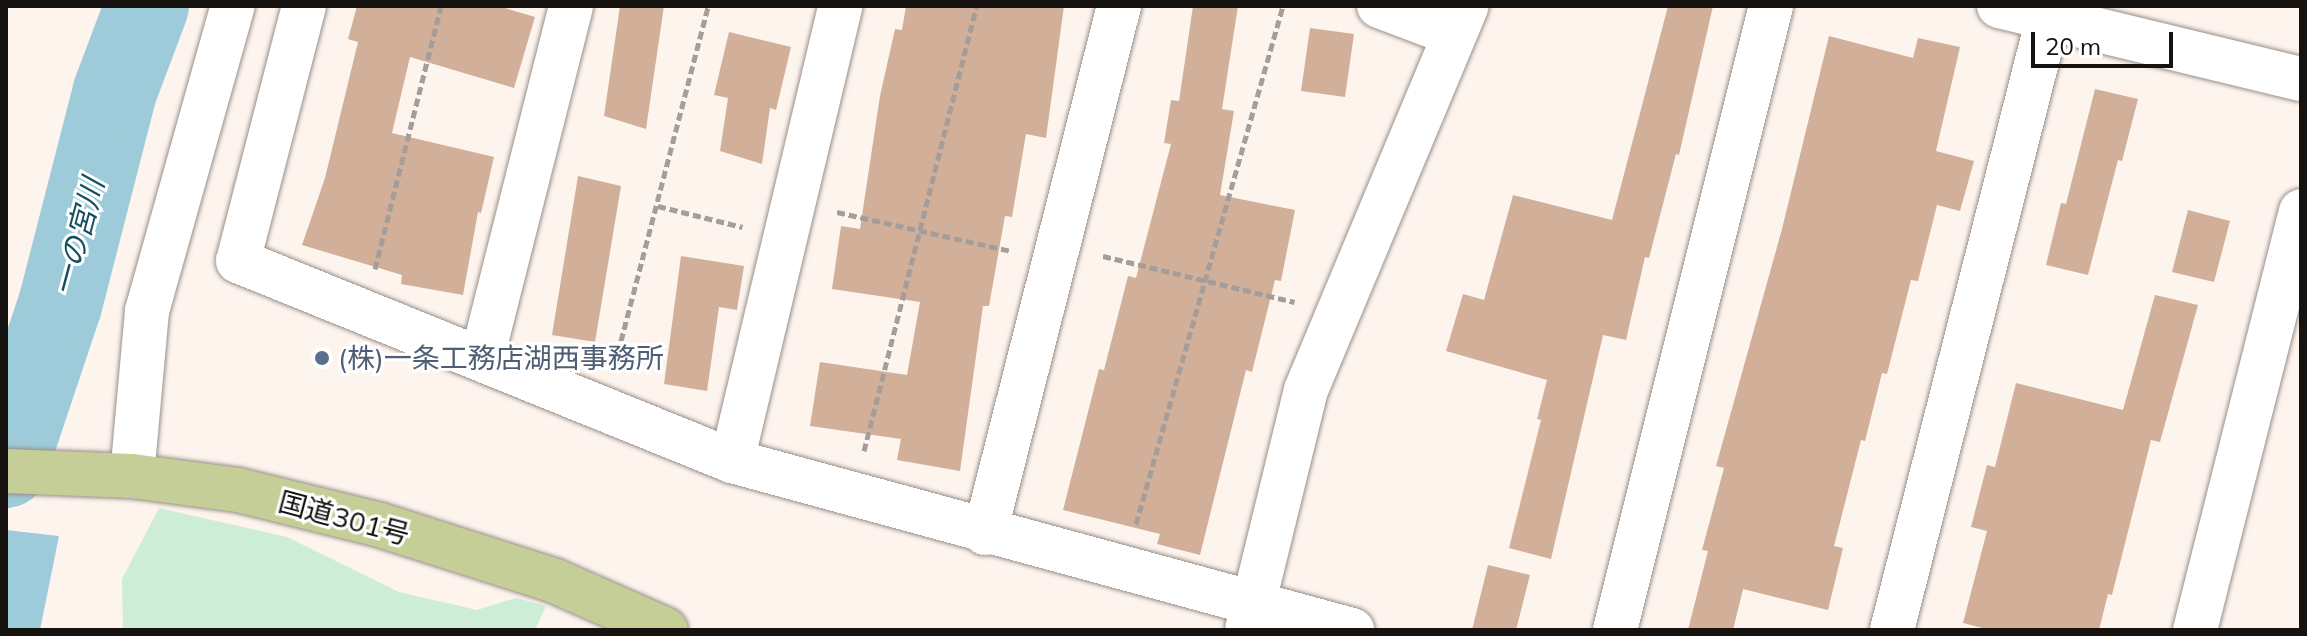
<!DOCTYPE html>
<meta charset="utf-8">
<style>
body{margin:0}
#map{position:relative;width:2307px;height:636px;overflow:hidden;background:#fef4ee;font-family:Mulish,"Noto Sans JP",sans-serif}
div>[style]{position:absolute}
.green>*{inset:0;background:#cdedd7}
.water>*{inset:0;background:#9ecbd9}
.river>*{height:84px;margin:-42px;padding:0 42px;transform-origin:42px;border-radius:42px;background:#9ecbd9}
.building>*{inset:0;background:#d1af99}
.path>*{height:5px;margin-top:-2.5px;transform-origin:0;background:repeating-linear-gradient(90deg,#a59d99 0 8px,transparent 0 12px)}
.roads{filter:drop-shadow(0 0 2px #978f89) drop-shadow(0 0 2px #978f89)}
.minor>*{height:44px;margin:-22px;padding:0 22px;transform-origin:22px;border-radius:22px;background:#fff}
.trunk>*{height:44px;margin:-22px;padding:0 22px;transform-origin:22px;border-radius:22px;background:#c6ce98}
.dots>*{width:22px;height:22px;translate:-50% -50%;box-sizing:border-box;border:4px solid #fff;border-radius:50%}
span{translate:-50% -50%;white-space:nowrap;text-align:center;line-height:1.15;-webkit-text-stroke:6px #fff;paint-order:stroke}
.service-label{font-size:28px;color:#4e5e75}
.left{translate:0 -50%;text-align:left}
.street-label{font-size:28px;color:#151210}
.water-label{font-size:30px;color:#135060;font-style:italic}
.frame{position:absolute;inset:0;border:8px solid #151210;pointer-events:none}
.scale{position:absolute;left:2031px;top:32px;width:142px;height:36px;box-sizing:border-box;border:4px solid #151210;border-top:0;padding-left:10px;font-size:24px;line-height:28px;white-space:nowrap;color:#151210;-webkit-text-stroke:6px #fff;paint-order:stroke}
</style>
<div id="map">
<div class="green">
<i style="clip-path:polygon(159px 508px,287px 537px,399px 592px,477px 610px,516px 598px,546px 606px,535px 630px,123px 630px,122px 579px)"></i>
</div>
<div class="water">
<i style="clip-path:polygon(6px 530px,59px 536px,40px 630px,6px 630px)"></i>
</div>
<div class="river">
<i style="left:6px;top:466px;width:170px;rotate:-71.5deg"></i>
<i style="left:60px;top:305px;width:221px;rotate:-75.6deg"></i>
<i style="left:115px;top:91px;width:91px;rotate:-69.4deg"></i>
</div>
<div class="building">
<i style="clip-path:polygon(357px 6px,498px 6px,535px 17px,514px 88px,410px 57px,392px 133px,494px 157px,481px 213px,478px 212px,463px 295px,401px 284px,402px 275px,302px 245px,325px 178px,358px 42px,348px 39px)"></i>
<i style="clip-path:polygon(620px 6px,664px 6px,646px 129px,604px 116px)"></i>
<i style="clip-path:polygon(906px 6px,1064px 6px,1046px 138px,1026px 134px,1012px 217px,1005px 216px,989px 306px,983px 306px,960px 471px,897px 460px,901px 439px,810px 426px,820px 362px,907px 375px,920px 302px,832px 289px,841px 226px,860px 229px,880px 96px,895px 29px,902px 30px)"></i>
<i style="clip-path:polygon(1193px 6px,1238px 6px,1222px 109px,1234px 111px,1220px 195px,1295px 210px,1281px 281px,1275px 280px,1252px 372px,1246px 370px,1200px 555px,1157px 544px,1160px 534px,1063px 510px,1099px 369px,1104px 370px,1128px 276px,1136px 278px,1171px 144px,1164px 143px,1171px 100px,1179px 101px)"></i>
<i style="clip-path:polygon(1668px 6px,1713px 6px,1679px 155px,1676px 154px,1649px 258px,1645px 257px,1626px 340px,1603px 335px,1551px 559px,1509px 548px,1541px 420px,1537px 419px,1547px 380px,1446px 351px,1463px 294px,1484px 300px,1513px 195px,1612px 220px)"></i>
<i style="clip-path:polygon(1310px 28px,1354px 34px,1345px 97px,1301px 91px)"></i>
<i style="clip-path:polygon(729px 32px,791px 47px,776px 110px,770px 108px,762px 164px,720px 151px,728px 98px,714px 95px)"></i>
<i style="clip-path:polygon(1829px 36px,1913px 58px,1918px 38px,1960px 47px,1936px 151px,1974px 161px,1960px 211px,1937px 205px,1918px 281px,1911px 280px,1887px 374px,1882px 373px,1865px 441px,1861px 440px,1834px 546px,1843px 548px,1828px 610px,1743px 589px,1733px 630px,1688px 630px,1708px 551px,1702px 550px,1724px 468px,1716px 466px,1782px 229px)"></i>
<i style="clip-path:polygon(2095px 89px,2138px 99px,2122px 161px,2118px 160px,2088px 275px,2046px 265px,2061px 203px,2066px 204px)"></i>
<i style="clip-path:polygon(578px 176px,621px 186px,595px 342px,552px 335px)"></i>
<i style="clip-path:polygon(2188px 210px,2230px 221px,2214px 282px,2172px 272px)"></i>
<i style="clip-path:polygon(681px 256px,744px 266px,737px 310px,719px 307px,707px 391px,664px 384px)"></i>
<i style="clip-path:polygon(2155px 295px,2198px 305px,2160px 442px,2151px 440px,2112px 595px,2108px 594px,2099px 630px,1990px 630px,1963px 623px,1987px 531px,1971px 527px,1987px 465px,1995px 467px,2016px 383px,2123px 410px)"></i>
<i style="clip-path:polygon(1488px 565px,1530px 575px,1516px 630px,1472px 630px)"></i>
</div>
<div class="path">
<i style="left:658px;top:206px;width:87px;rotate:14deg"></i>
<i style="left:837px;top:212px;width:178px;rotate:12.6deg"></i>
<i style="left:1103px;top:256px;width:197px;rotate:13.5deg"></i>
<i style="left:375px;top:269px;width:271px;rotate:-75.9deg"></i>
<i style="left:615px;top:364px;width:370px;rotate:-75.4deg"></i>
<i style="left:864px;top:451px;width:459px;rotate:-75.8deg"></i>
<i style="left:1136px;top:524px;width:538px;rotate:-74.16deg"></i>
</div>
<div class="roads">
<div class="minor">
<i style="left:304px;top:6px;width:263px;rotate:104.5deg"></i>
<i style="left:238px;top:261px;width:533px;rotate:22.04deg"></i>
<i style="left:732px;top:461px;width:643px;rotate:15.25deg"></i>
<i style="left:1379px;top:6px;width:79px;rotate:20.7deg"></i>
<i style="left:1999px;top:6px;width:311px;rotate:13.6deg"></i>
<i style="left:482px;top:358px;width:363px;rotate:-75.8deg"></i>
<i style="left:732px;top:461px;width:468px;rotate:-76.6deg"></i>
<i style="left:132px;top:476px;width:166px;rotate:-84.8deg"></i>
<i style="left:147px;top:311px;width:317px;rotate:-74.3deg"></i>
<i style="left:985px;top:533px;width:544px;rotate:-75.73deg"></i>
<i style="left:1247px;top:630px;width:247px;rotate:-76.2deg"></i>
<i style="left:1306px;top:390px;width:416px;rotate:-67.3deg"></i>
<i style="left:1615px;top:630px;width:643px;rotate:-75.96deg"></i>
<i style="left:1892px;top:630px;width:632px;rotate:-75.7deg"></i>
<i style="left:2195px;top:630px;width:432px;rotate:-75.8deg"></i>
</div>
<div class="trunk">
<i style="left:6px;top:471px;width:126px;rotate:2.3deg"></i>
<i style="left:132px;top:476px;width:107px;rotate:7.5deg"></i>
<i style="left:238px;top:490px;width:146px;rotate:13.8deg"></i>
<i style="left:380px;top:525px;width:184px;rotate:17.7deg"></i>
<i style="left:555px;top:581px;width:121px;rotate:23.8deg"></i>
</div>
</div>
<div class="dots">
<i style="left:322px;top:358px;background:#5c6f8a"></i>
</div>
<div class="service-label">
<span class="left" style="left:338px;top:358px">(株)一条工務店湖西事務所</span>
</div>
<div class="street-label">
<span style="left:344px;top:518px;rotate:15deg">国道301号</span>
</div>
<div class="water-label">
<span style="left:78px;top:237px;rotate:-75deg">一の宮川</span>
</div>
<div class="frame"></div>
<div class="scale">20 m</div>
</div>
